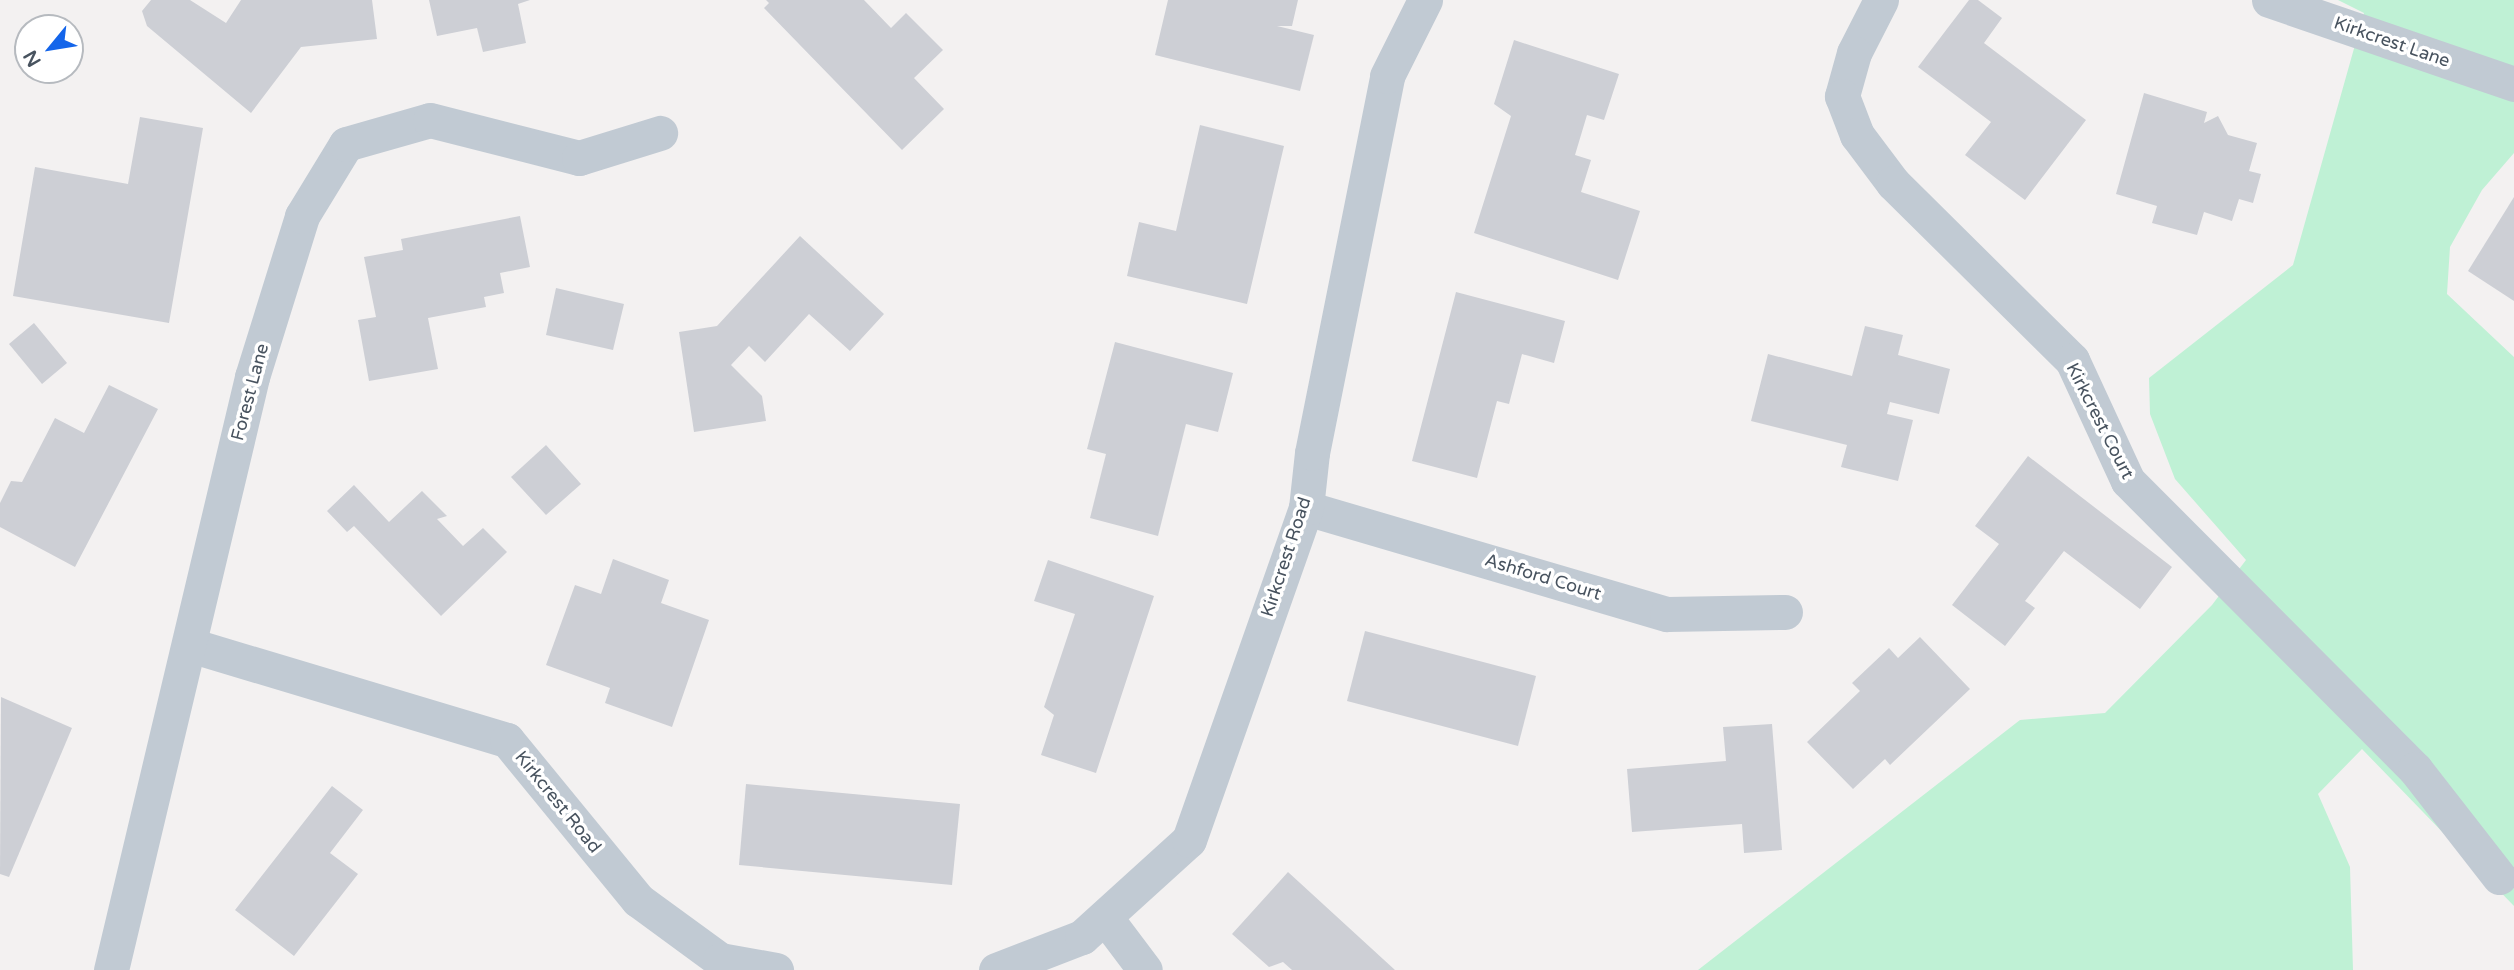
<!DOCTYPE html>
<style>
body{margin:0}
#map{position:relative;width:2514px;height:970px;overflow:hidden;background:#f3f1f1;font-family:"Varela Round",sans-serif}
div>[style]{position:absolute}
.green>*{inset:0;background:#bff1d5}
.building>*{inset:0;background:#cdcfd5}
.minor>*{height:35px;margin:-17.5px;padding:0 17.5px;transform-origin:17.5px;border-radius:17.5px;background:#c1cad3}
span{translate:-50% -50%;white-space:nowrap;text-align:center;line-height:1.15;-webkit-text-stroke:7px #fff;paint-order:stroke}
.street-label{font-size:18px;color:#48535f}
.north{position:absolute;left:14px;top:14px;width:70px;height:70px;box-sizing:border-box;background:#fff;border:2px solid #b6babf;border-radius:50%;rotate:240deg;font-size:19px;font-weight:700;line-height:28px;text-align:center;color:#48535f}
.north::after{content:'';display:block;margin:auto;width:24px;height:32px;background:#1465ea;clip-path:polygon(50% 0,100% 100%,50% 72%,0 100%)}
</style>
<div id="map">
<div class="green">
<i style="clip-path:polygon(2338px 0,2514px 0,2514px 153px,2482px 190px,2450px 247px,2447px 294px,2514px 357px,2514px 906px,2362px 749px,2318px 794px,2350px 867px,2353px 970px,1698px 970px,2020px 720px,2105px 713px,2212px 605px,2246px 560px,2175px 479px,2150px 414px,2149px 378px,2293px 265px,2364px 13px)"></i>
</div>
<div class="building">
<i style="clip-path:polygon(151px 0,190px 0,226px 23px,241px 0,372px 0,377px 39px,301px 47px,251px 113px,147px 26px,142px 11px)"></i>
<i style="clip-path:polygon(429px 0,530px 0,518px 4px,526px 43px,483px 52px,477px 28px,437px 36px)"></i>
<i style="clip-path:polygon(766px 0,864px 0,891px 28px,906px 13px,943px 50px,914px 78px,944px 109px,902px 150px,764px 8px,769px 3px)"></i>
<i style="clip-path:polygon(1168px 0,1298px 0,1292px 26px,1277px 26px,1314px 35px,1300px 91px,1155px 55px)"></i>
<i style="clip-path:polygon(1969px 0,1978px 0,2002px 18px,1984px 43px,2086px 120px,2025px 200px,1965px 155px,1991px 122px,1918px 67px)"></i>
<i style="clip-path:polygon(1514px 40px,1619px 74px,1604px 120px,1587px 115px,1575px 155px,1591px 160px,1581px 192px,1640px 211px,1618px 280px,1474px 233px,1511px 116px,1494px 104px)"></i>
<i style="clip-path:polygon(2144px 93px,2207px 112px,2204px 123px,2218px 116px,2228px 135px,2257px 143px,2249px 171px,2261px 174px,2253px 203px,2239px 199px,2232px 221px,2204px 212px,2197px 235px,2152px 223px,2157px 206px,2116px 194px)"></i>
<i style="clip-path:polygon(140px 117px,203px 128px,169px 323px,13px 296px,35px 167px,128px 184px)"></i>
<i style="clip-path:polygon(1200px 125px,1284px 146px,1247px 304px,1127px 276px,1139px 222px,1176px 231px)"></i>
<i style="clip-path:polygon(2514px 197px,2514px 301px,2468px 271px)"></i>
<i style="clip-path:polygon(520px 216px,530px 267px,500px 273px,504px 293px,484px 297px,486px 307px,428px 318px,438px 369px,369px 381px,358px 320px,376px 317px,364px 257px,403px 250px,401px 239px)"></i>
<i style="clip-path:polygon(800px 236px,884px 314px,850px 351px,809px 314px,765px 362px,749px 346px,731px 365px,762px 396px,766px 421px,694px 432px,679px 332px,717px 326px)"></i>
<i style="clip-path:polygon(556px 288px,624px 304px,613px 350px,546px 335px)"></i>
<i style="clip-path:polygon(1456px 292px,1565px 321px,1554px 363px,1522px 354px,1509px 404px,1497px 401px,1477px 478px,1412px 461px)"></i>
<i style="clip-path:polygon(34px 323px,67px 363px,42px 384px,9px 344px)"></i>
<i style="clip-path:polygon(1865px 326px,1903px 335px,1898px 355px,1950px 369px,1939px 414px,1890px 402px,1887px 414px,1913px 420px,1898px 481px,1841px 467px,1847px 445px,1751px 421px,1768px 354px,1852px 376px)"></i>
<i style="clip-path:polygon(1115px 342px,1233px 373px,1218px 432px,1186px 424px,1158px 536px,1090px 518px,1106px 454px,1087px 449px)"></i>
<i style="clip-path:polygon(109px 385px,158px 409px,75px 567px,0 527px,0 503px,11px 481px,22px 482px,55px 418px,84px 433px)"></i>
<i style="clip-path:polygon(546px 445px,581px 484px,546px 515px,511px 477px)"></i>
<i style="clip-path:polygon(2028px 456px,2172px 567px,2140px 609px,2064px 551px,2025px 601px,2035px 608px,2005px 646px,1952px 605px,1999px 544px,1975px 526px)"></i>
<i style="clip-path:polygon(354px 485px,389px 522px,422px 491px,447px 516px,437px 519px,463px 546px,483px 528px,507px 552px,441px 616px,354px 526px,347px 532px,327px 511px)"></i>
<i style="clip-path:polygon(613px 559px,669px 580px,661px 603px,709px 620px,672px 727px,605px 703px,610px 688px,546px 665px,575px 585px,601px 594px)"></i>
<i style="clip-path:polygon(1048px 560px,1154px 596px,1096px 773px,1041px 755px,1054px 715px,1044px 707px,1075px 614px,1034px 601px)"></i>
<i style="clip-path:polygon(1365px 631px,1536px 676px,1518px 746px,1347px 701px)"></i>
<i style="clip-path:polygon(1920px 637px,1970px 689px,1890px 765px,1885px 759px,1853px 789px,1807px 742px,1860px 691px,1852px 683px,1889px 648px,1898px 658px)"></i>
<i style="clip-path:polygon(1px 697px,72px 728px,9px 877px,0 874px)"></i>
<i style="clip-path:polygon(1772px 724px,1782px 850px,1744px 853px,1742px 824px,1632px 832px,1627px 769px,1726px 761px,1723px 727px)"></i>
<i style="clip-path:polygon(746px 784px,960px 804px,952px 885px,739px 865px)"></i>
<i style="clip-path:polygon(332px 786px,363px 810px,330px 853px,358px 874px,294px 956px,235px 910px)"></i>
<i style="clip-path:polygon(1288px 872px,1395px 970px,1292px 970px,1283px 962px,1269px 967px,1232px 934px)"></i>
</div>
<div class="minor">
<i style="left:1881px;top:0;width:59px;rotate:117deg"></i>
<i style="left:1854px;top:53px;width:45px;rotate:105.6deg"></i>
<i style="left:1842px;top:96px;width:42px;rotate:69deg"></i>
<i style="left:1857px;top:135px;width:60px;rotate:53.1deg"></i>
<i style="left:1893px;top:183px;width:252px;rotate:44.7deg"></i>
<i style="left:2072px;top:360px;width:133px;rotate:65.2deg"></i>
<i style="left:2128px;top:481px;width:407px;rotate:45.1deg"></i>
<i style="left:2415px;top:769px;width:137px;rotate:52.1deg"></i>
<i style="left:2269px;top:0;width:259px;rotate:18.9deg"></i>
<i style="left:1306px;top:508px;width:376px;rotate:16.4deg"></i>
<i style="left:1667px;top:614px;width:118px;rotate:-1deg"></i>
<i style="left:190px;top:645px;width:331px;rotate:16.7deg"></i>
<i style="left:507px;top:740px;width:207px;rotate:50.7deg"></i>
<i style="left:638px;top:900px;width:102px;rotate:36.2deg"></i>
<i style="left:720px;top:960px;width:57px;rotate:10.1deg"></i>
<i style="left:1105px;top:917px;width:66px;rotate:53deg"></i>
<i style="left:111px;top:970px;width:610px;rotate:-76.62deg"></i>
<i style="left:252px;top:377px;width:169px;rotate:-72.7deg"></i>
<i style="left:302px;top:216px;width:84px;rotate:-58.6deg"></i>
<i style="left:346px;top:144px;width:87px;rotate:-15.9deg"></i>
<i style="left:430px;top:120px;width:154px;rotate:14.3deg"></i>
<i style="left:579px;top:158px;width:85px;rotate:-17.2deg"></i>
<i style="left:996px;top:970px;width:92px;rotate:-21deg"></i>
<i style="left:1082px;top:937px;width:144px;rotate:-42.2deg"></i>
<i style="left:1189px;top:840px;width:352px;rotate:-70.6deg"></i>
<i style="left:1306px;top:508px;width:55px;rotate:-83.8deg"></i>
<i style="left:1312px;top:453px;width:384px;rotate:-78.7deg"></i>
<i style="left:1387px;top:76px;width:85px;rotate:-63.4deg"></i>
</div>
<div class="street-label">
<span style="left:2392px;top:42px;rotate:19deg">Kirkcrest Lane</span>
<span style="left:250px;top:392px;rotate:-75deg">Forest Lane</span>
<span style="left:2100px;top:421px;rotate:63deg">Kirkcrest Court</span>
<span style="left:1286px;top:557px;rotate:-72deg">Kirkcrest Road</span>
<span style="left:1543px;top:577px;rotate:17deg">Ashford Court</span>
<span style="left:558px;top:802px;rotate:51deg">Kirkcrest Road</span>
</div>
<div class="north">N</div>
</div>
